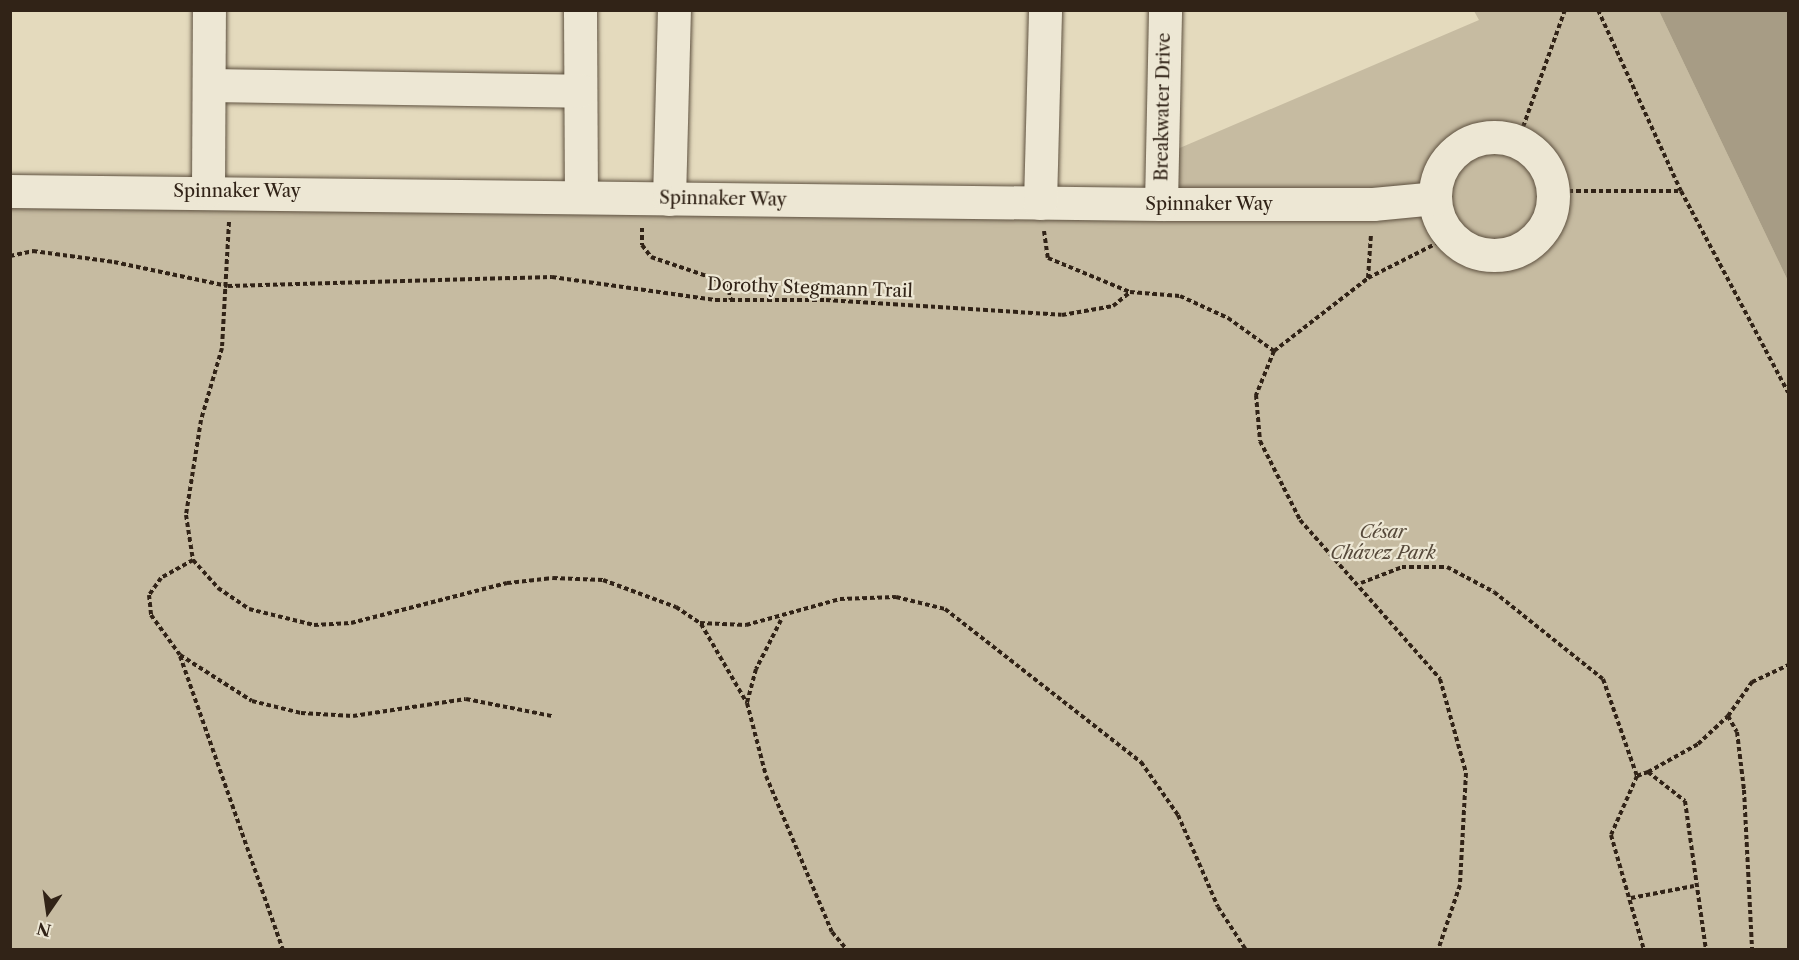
<!DOCTYPE html>
<meta charset="utf-8">
<style>
body{margin:0}
#map{position:relative;width:1799px;height:960px;overflow:hidden;background:#e4dabd;font-family:"Libre Caslon Text",serif}
div>[style]{position:absolute}
.green>*{inset:0;background:#c6bba1}
.water>*{inset:0;background:#a79c85}
.path>*{height:4px;margin-top:-2px;transform-origin:0;background:repeating-linear-gradient(90deg,#312317 0 4.5px,transparent 0 7.5px)}
.roads{filter:drop-shadow(0 0 2px #5e5140) drop-shadow(0 0 2px #5e5140)}
.minor>*{height:33px;margin:-16.5px;padding:0 16.5px;transform-origin:16.5px;border-radius:16.5px;background:#ede7d4}
.minor>.ring{margin:-16.5px;padding:0;box-sizing:content-box;background:none;border:33px solid #ede7d4;border-radius:50%}
span{translate:-50% -50%;white-space:nowrap;text-align:center;line-height:1.15;-webkit-text-stroke:4.5px #ede7d4;paint-order:stroke}
.street-label{font-size:18px;color:#312317}
.park-label{font-size:18px;color:#56493a;font-style:italic}
.frame{position:absolute;inset:0;border:12px solid #312317;pointer-events:none}
.north{position:absolute;left:18px;top:882px;width:60px;height:60px;-webkit-text-stroke:4px #ede7d4;paint-order:stroke;rotate:193deg;font-size:16px;font-weight:700;line-height:24px;text-align:center;color:#312317}
.north::after{content:'';display:block;margin:auto;width:21px;height:27px;background:#312317;clip-path:polygon(50% 0,100% 100%,50% 72%,0 100%)}
</style>
<div id="map">
<div class="green">
<i style="clip-path:polygon(1474px 11px,1659px 11px,1788px 281px,1788px 949px,11px 949px,10px 191px,1160px 204px,1161px 156px,1479px 20px)"></i>
</div>
<div class="water">
<i style="clip-path:polygon(1659px 11px,1788px 11px,1788px 281px)"></i>
</div>
<div class="path">
<i style="left:1598px;top:10px;width:199px;rotate:65.4deg"></i>
<i style="left:1681px;top:191px;width:228px;rotate:62deg"></i>
<i style="left:1518px;top:141px;width:139px;rotate:-70.3deg"></i>
<i style="left:1554px;top:191px;width:127px"></i>
<i style="left:229px;top:222px;width:126px;rotate:93.2deg"></i>
<i style="left:222px;top:348px;width:75px;rotate:106.3deg"></i>
<i style="left:201px;top:420px;width:96px;rotate:99deg"></i>
<i style="left:186px;top:515px;width:46px;rotate:81.2deg"></i>
<i style="left:193px;top:560px;width:38px;rotate:48deg"></i>
<i style="left:218px;top:588px;width:37px;rotate:34deg"></i>
<i style="left:249px;top:609px;width:67px;rotate:13.8deg"></i>
<i style="left:314px;top:625px;width:37px;rotate:-3deg"></i>
<i style="left:351px;top:623px;width:161px;rotate:-14.4deg"></i>
<i style="left:507px;top:583px;width:46px;rotate:-6.2deg"></i>
<i style="left:553px;top:578px;width:50px;rotate:2.3deg"></i>
<i style="left:603px;top:580px;width:78px;rotate:20.3deg"></i>
<i style="left:676px;top:607px;width:29px;rotate:34deg"></i>
<i style="left:700px;top:623px;width:46px;rotate:2.5deg"></i>
<i style="left:746px;top:625px;width:98px;rotate:-15.5deg"></i>
<i style="left:840px;top:599px;width:56px;rotate:-2deg"></i>
<i style="left:896px;top:597px;width:50px;rotate:13.8deg"></i>
<i style="left:945px;top:609px;width:249px;rotate:38deg"></i>
<i style="left:1141px;top:762px;width:65px;rotate:55.1deg"></i>
<i style="left:1178px;top:815px;width:100px;rotate:66.5deg"></i>
<i style="left:1218px;top:907px;width:51px;rotate:56.9deg"></i>
<i style="left:642px;top:228px;width:17px;rotate:90deg"></i>
<i style="left:642px;top:245px;width:15px;rotate:53deg"></i>
<i style="left:651px;top:257px;width:80px;rotate:18.9deg"></i>
<i style="left:727px;top:283px;width:17px;rotate:77deg"></i>
<i style="left:1044px;top:231px;width:27px;rotate:82deg"></i>
<i style="left:1048px;top:258px;width:89px;rotate:22.5deg"></i>
<i style="left:1130px;top:292px;width:50px;rotate:4.6deg"></i>
<i style="left:1180px;top:296px;width:53px;rotate:24.6deg"></i>
<i style="left:1228px;top:318px;width:57px;rotate:35.7deg"></i>
<i style="left:10px;top:256px;width:24px;rotate:-12deg"></i>
<i style="left:33px;top:251px;width:82px;rotate:7.7deg"></i>
<i style="left:114px;top:262px;width:116px;rotate:11.9deg"></i>
<i style="left:228px;top:286px;width:324px;rotate:-1.6deg"></i>
<i style="left:552px;top:277px;width:165px;rotate:8deg"></i>
<i style="left:715px;top:300px;width:111px"></i>
<i style="left:826px;top:300px;width:236px;rotate:3.6deg"></i>
<i style="left:1062px;top:315px;width:52px;rotate:-10deg"></i>
<i style="left:1113px;top:306px;width:22px;rotate:-39deg"></i>
<i style="left:1368px;top:278px;width:44px;rotate:-86.1deg"></i>
<i style="left:1274px;top:351px;width:48px;rotate:112.2deg"></i>
<i style="left:1256px;top:395px;width:46px;rotate:85deg"></i>
<i style="left:1260px;top:441px;width:89px;rotate:63.1deg"></i>
<i style="left:1300px;top:520px;width:212px;rotate:48.6deg"></i>
<i style="left:1440px;top:679px;width:98px;rotate:74.5deg"></i>
<i style="left:1466px;top:773px;width:112px;rotate:93.1deg"></i>
<i style="left:1460px;top:885px;width:69px;rotate:108.7deg"></i>
<i style="left:1274px;top:351px;width:119px;rotate:-37.8deg"></i>
<i style="left:1368px;top:278px;width:93px;rotate:-26.8deg"></i>
<i style="left:193px;top:560px;width:37px;rotate:151deg"></i>
<i style="left:161px;top:578px;width:21px;rotate:125deg"></i>
<i style="left:149px;top:595px;width:20px;rotate:84deg"></i>
<i style="left:151px;top:615px;width:49px;rotate:54.1deg"></i>
<i style="left:180px;top:655px;width:85px;rotate:32.6deg"></i>
<i style="left:252px;top:701px;width:50px;rotate:13.8deg"></i>
<i style="left:301px;top:713px;width:52px;rotate:3.3deg"></i>
<i style="left:353px;top:716px;width:114px;rotate:-8.6deg"></i>
<i style="left:466px;top:699px;width:88px;rotate:11.2deg"></i>
<i style="left:1361px;top:583px;width:44px;rotate:-21.3deg"></i>
<i style="left:1402px;top:567px;width:45px"></i>
<i style="left:1447px;top:567px;width:53px;rotate:28deg"></i>
<i style="left:1494px;top:592px;width:139px;rotate:38.6deg"></i>
<i style="left:1603px;top:679px;width:103px;rotate:70.7deg"></i>
<i style="left:1637px;top:776px;width:64px;rotate:113.8deg"></i>
<i style="left:1611px;top:835px;width:120px;rotate:74deg"></i>
<i style="left:781px;top:620px;width:55px;rotate:117deg"></i>
<i style="left:756px;top:669px;width:35px;rotate:105deg"></i>
<i style="left:747px;top:703px;width:75px;rotate:75.4deg"></i>
<i style="left:766px;top:776px;width:169px;rotate:67.1deg"></i>
<i style="left:832px;top:932px;width:23px;rotate:50deg"></i>
<i style="left:701px;top:624px;width:91px;rotate:59.8deg"></i>
<i style="left:180px;top:656px;width:312px;rotate:70.7deg"></i>
<i style="left:1728px;top:716px;width:18px;rotate:61deg"></i>
<i style="left:1737px;top:732px;width:58px;rotate:83.1deg"></i>
<i style="left:1744px;top:790px;width:160px;rotate:87.1deg"></i>
<i style="left:1648px;top:772px;width:57px;rotate:-29.2deg"></i>
<i style="left:1698px;top:744px;width:41px;rotate:-43deg"></i>
<i style="left:1728px;top:716px;width:42px;rotate:-54.8deg"></i>
<i style="left:1752px;top:682px;width:40px;rotate:-25deg"></i>
<i style="left:1637px;top:776px;width:12px;rotate:-20deg"></i>
<i style="left:1648px;top:772px;width:47px;rotate:38.1deg"></i>
<i style="left:1685px;top:801px;width:150px;rotate:82deg"></i>
<i style="left:1631px;top:898px;width:64px;rotate:-10.8deg"></i>
</div>
<div class="roads">
<div class="minor">
<i style="left:580px;top:10px;width:186px;rotate:89.7deg"></i>
<i style="left:209px;top:85px;width:371px;rotate:0.9deg"></i>
<i class="ring" style="left:1435px;top:137px;width:85px;height:85px"></i>
<i style="left:10px;top:191px;width:1151px;rotate:0.65deg"></i>
<i style="left:1161px;top:204px;width:212px"></i>
<i style="left:1373px;top:204px;width:62px;rotate:-5.5deg"></i>
<i style="left:208px;top:191px;width:181px;rotate:-89.7deg"></i>
<i style="left:669px;top:199px;width:189px;rotate:-88.5deg"></i>
<i style="left:1040px;top:203px;width:193px;rotate:-88.5deg"></i>
<i style="left:1161px;top:204px;width:194px;rotate:-88.8deg"></i>
</div>
</div>
<div class="street-label">
<span style="left:1163px;top:107px;rotate:-89deg">Breakwater Drive</span>
<span style="left:237px;top:191px">Spinnaker Way</span>
<span style="left:723px;top:199px;rotate:1deg">Spinnaker Way</span>
<span style="left:1209px;top:204px">Spinnaker Way</span>
<span style="left:810px;top:288px;rotate:2deg">Dorothy Stegmann Trail</span>
</div>
<div class="park-label">
<span style="left:1383px;top:543px">César<br>Chávez Park</span>
</div>
<div class="frame"></div>
<div class="north">N</div>
</div>
